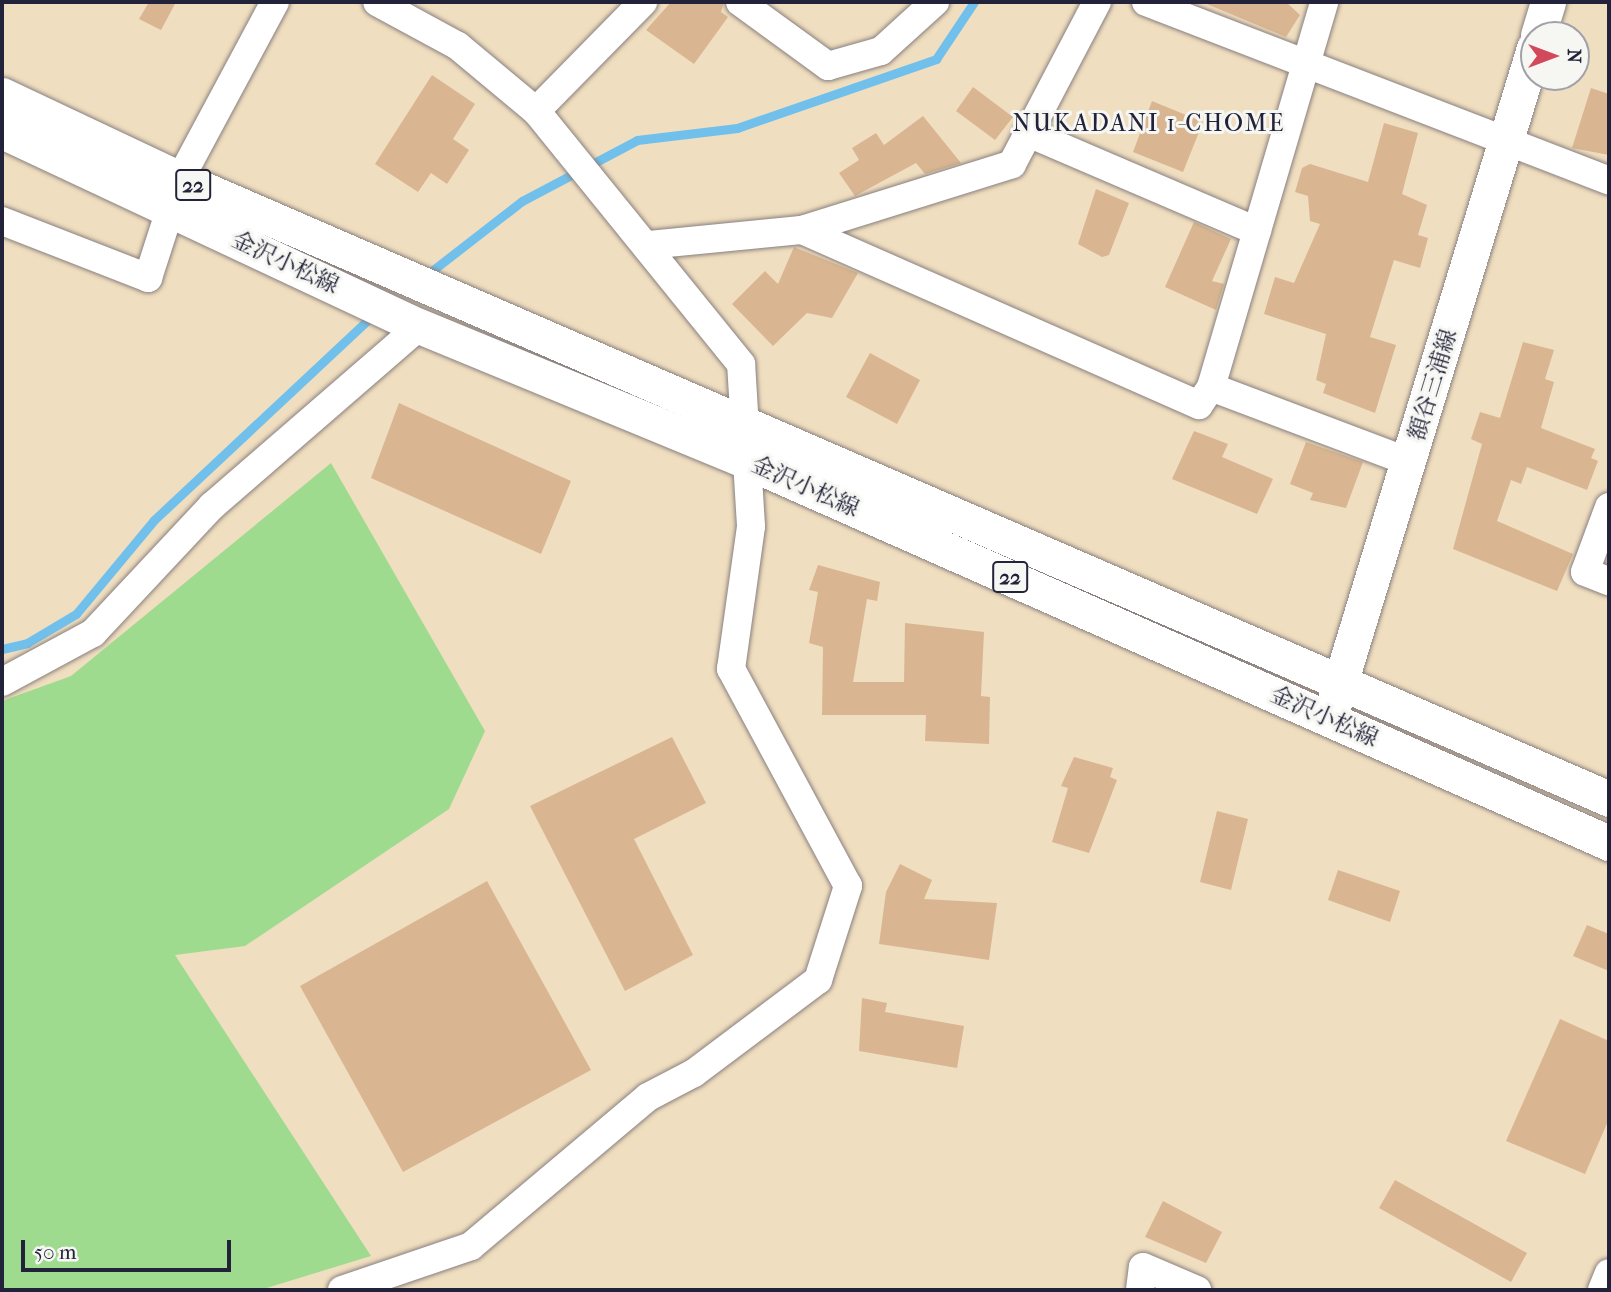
<!DOCTYPE html>
<meta charset="utf-8">
<style>
body{margin:0}
#map{position:relative;width:1611px;height:1292px;overflow:hidden;background:#f0dec0;font-family:"IM FELL French Canon","Noto Serif JP",serif}
div>[style]{position:absolute}
.green>*{inset:0;background:#9fdb8f}
.stream>*{height:9px;margin:-4.5px;padding:0 4.5px;transform-origin:4.5px;border-radius:4.5px;background:#71c0ec}
.building>*{inset:0;background:#d9b691}
.roads{filter:drop-shadow(0 0 2px #89807e) drop-shadow(0 0 2px #89807e)}
.minor>*{height:28px;margin:-14px;padding:0 14px;transform-origin:14px;border-radius:14px;background:#fff}
.major>*{height:35px;margin:-17.5px;padding:0 17.5px;transform-origin:17.5px;border-radius:17.5px;background:#fff}
span{translate:-50% -50%;white-space:nowrap;text-align:center;line-height:1.15;-webkit-text-stroke:6px #f6f6f2;paint-order:stroke}
.shield-label span{padding:2px 5px;background:#f6f6f2;border:2px solid;border-radius:5px;-webkit-text-stroke-width:0}
.shield-label{font-size:21px;color:#22223b;font-weight:700}
.street-label{font-size:23px;color:#22223b}
.neighbourhood-label{font-size:24px;color:#22223b;letter-spacing:2px}
.frame{position:absolute;inset:0;border:4px solid #22223b;pointer-events:none}
.north{position:absolute;left:1520px;top:21px;width:70px;height:70px;box-sizing:border-box;background:#f6f6f2;border:2px solid #a1a1a9;border-radius:50%;rotate:90deg;font-size:19px;font-weight:700;line-height:28px;text-align:center;color:#22223b}
.north::after{content:'';display:block;margin:auto;width:24px;height:32px;background:#d1495b;clip-path:polygon(50% 0,100% 100%,50% 72%,0 100%)}
.scale{position:absolute;left:21px;top:1240px;width:210px;height:32px;box-sizing:border-box;border:4px solid #22223b;border-top:0;padding-left:9px;font-size:21px;line-height:24px;white-space:nowrap;color:#22223b;-webkit-text-stroke:5px #f6f6f2;paint-order:stroke}
</style>
<div id="map">
<div class="green">
<i style="clip-path:polygon(331px 463px,485px 731px,449px 809px,245px 946px,175px 955px,371px 1256px,260px 1290px,2px 1290px,2px 701px,71px 676px)"></i>
</div>
<div class="stream">
<i style="left:424px;top:277px;width:124px;rotate:-37.8deg"></i>
<i style="left:522px;top:201px;width:130px;rotate:-27.9deg"></i>
<i style="left:637px;top:140px;width:101px;rotate:-6.8deg"></i>
<i style="left:737px;top:128px;width:211px;rotate:-19.1deg"></i>
<i style="left:936px;top:59px;width:69px;rotate:-56.3deg"></i>
<i style="left:2px;top:649px;width:26px;rotate:-13deg"></i>
<i style="left:27px;top:643px;width:57px;rotate:-30.6deg"></i>
<i style="left:76px;top:614px;width:122px;rotate:-50.3deg"></i>
<i style="left:154px;top:520px;width:300px;rotate:-43.1deg"></i>
</div>
<div class="building">
<i style="clip-path:polygon(149px 2px,176px 2px,161px 30px,139px 19px)"></i>
<i style="clip-path:polygon(671px 2px,724px 2px,721px 12px,728px 17px,694px 64px,646px 30px)"></i>
<i style="clip-path:polygon(1202px 2px,1286px 2px,1300px 15px,1286px 37px)"></i>
<i style="clip-path:polygon(432px 75px,475px 104px,453px 139px,469px 150px,447px 184px,431px 173px,418px 192px,375px 164px)"></i>
<i style="clip-path:polygon(973px 87px,1013px 117px,995px 140px,956px 111px)"></i>
<i style="clip-path:polygon(1591px 88px,1609px 94px,1609px 155px,1572px 148px)"></i>
<i style="clip-path:polygon(1152px 101px,1203px 122px,1183px 172px,1133px 152px)"></i>
<i style="clip-path:polygon(923px 116px,961px 163px,925px 174px,916px 163px,855px 196px,839px 173px,859px 160px,852px 148px,876px 133px,884px 145px)"></i>
<i style="clip-path:polygon(1384px 123px,1418px 133px,1402px 194px,1427px 205px,1418px 235px,1428px 238px,1420px 268px,1394px 260px,1370px 337px,1396px 345px,1375px 413px,1323px 393px,1326px 384px,1316px 380px,1326px 334px,1264px 314px,1275px 277px,1294px 283px,1320px 224px,1310px 221px,1308px 196px,1295px 192px,1302px 168px,1310px 164px,1368px 182px)"></i>
<i style="clip-path:polygon(1096px 189px,1129px 203px,1109px 255px,1102px 257px,1078px 244px)"></i>
<i style="clip-path:polygon(1194px 222px,1231px 239px,1212px 281px,1224px 284px,1216px 310px,1165px 287px)"></i>
<i style="clip-path:polygon(794px 247px,858px 273px,832px 318px,807px 313px,773px 346px,732px 304px,765px 271px,778px 284px)"></i>
<i style="clip-path:polygon(1523px 342px,1554px 350px,1545px 379px,1554px 382px,1541px 428px,1595px 449px,1591px 458px,1598px 461px,1587px 490px,1527px 467px,1521px 484px,1511px 480px,1497px 521px,1573px 554px,1557px 591px,1453px 549px,1482px 444px,1471px 439px,1480px 412px,1500px 418px)"></i>
<i style="clip-path:polygon(870px 353px,920px 380px,897px 424px,846px 397px)"></i>
<i style="clip-path:polygon(399px 403px,571px 481px,541px 554px,371px 478px)"></i>
<i style="clip-path:polygon(1194px 431px,1228px 444px,1222px 457px,1273px 479px,1257px 514px,1172px 479px)"></i>
<i style="clip-path:polygon(1306px 442px,1363px 462px,1346px 508px,1310px 500px,1313px 493px,1290px 484px)"></i>
<i style="clip-path:polygon(818px 565px,880px 582px,877px 601px,867px 599px,853px 682px,904px 682px,905px 623px,984px 632px,981px 696px,990px 697px,989px 744px,925px 741px,926px 715px,822px 715px,823px 647px,809px 643px,818px 592px,809px 590px)"></i>
<i style="clip-path:polygon(672px 737px,706px 803px,634px 839px,693px 955px,625px 991px,530px 806px)"></i>
<i style="clip-path:polygon(1074px 757px,1113px 768px,1110px 777px,1117px 780px,1089px 853px,1052px 842px,1068px 788px,1061px 786px)"></i>
<i style="clip-path:polygon(1217px 811px,1248px 819px,1231px 890px,1200px 882px)"></i>
<i style="clip-path:polygon(900px 864px,932px 880px,924px 899px,997px 903px,989px 960px,879px 944px,886px 892px)"></i>
<i style="clip-path:polygon(1338px 870px,1400px 891px,1390px 922px,1328px 900px)"></i>
<i style="clip-path:polygon(487px 881px,591px 1070px,403px 1172px,300px 986px)"></i>
<i style="clip-path:polygon(1587px 925px,1609px 934px,1609px 971px,1573px 956px)"></i>
<i style="clip-path:polygon(862px 998px,887px 1003px,885px 1012px,964px 1026px,957px 1068px,859px 1051px)"></i>
<i style="clip-path:polygon(1560px 1019px,1609px 1041px,1609px 1119px,1585px 1174px,1506px 1141px)"></i>
<i style="clip-path:polygon(1395px 1180px,1527px 1253px,1511px 1282px,1379px 1208px)"></i>
<i style="clip-path:polygon(1163px 1201px,1222px 1232px,1206px 1263px,1145px 1237px)"></i>
</div>
<div class="roads">
<div class="minor">
<i style="left:740px;top:2px;width:109px;rotate:36deg"></i>
<i style="left:828px;top:66px;width:55px;rotate:-15.8deg"></i>
<i style="left:881px;top:51px;width:73px;rotate:-42.2deg"></i>
<i style="left:1146px;top:2px;width:496px;rotate:21.1deg"></i>
<i style="left:536px;top:111px;width:153px;rotate:-45.5deg"></i>
<i style="left:1028px;top:133px;width:249px;rotate:23.2deg"></i>
<i style="left:2px;top:221px;width:157px;rotate:21.3deg"></i>
<i style="left:148px;top:278px;width:104px;rotate:-72.1deg"></i>
<i style="left:180px;top:179px;width:201px;rotate:-61.8deg"></i>
<i style="left:802px;top:230px;width:434px;rotate:23.8deg"></i>
<i style="left:1199px;top:405px;width:22px;rotate:-56deg"></i>
<i style="left:1211px;top:387px;width:401px;rotate:-73.6deg"></i>
<i style="left:648px;top:245px;width:155px;rotate:-5.6deg"></i>
<i style="left:802px;top:230px;width:220px;rotate:-17.4deg"></i>
<i style="left:1012px;top:164px;width:183px;rotate:-62.3deg"></i>
<i style="left:1211px;top:387px;width:213px;rotate:20.7deg"></i>
<i style="left:1609px;top:507px;width:69px;rotate:110.3deg"></i>
<i style="left:1585px;top:572px;width:26px;rotate:21deg"></i>
<i style="left:2px;top:682px;width:103px;rotate:-28.3deg"></i>
<i style="left:93px;top:633px;width:174px;rotate:-46.9deg"></i>
<i style="left:212px;top:506px;width:275px;rotate:-40.9deg"></i>
<i style="left:342px;top:1290px;width:136px;rotate:-18.8deg"></i>
<i style="left:471px;top:1246px;width:231px;rotate:-40.1deg"></i>
<i style="left:648px;top:1097px;width:52px;rotate:-27.6deg"></i>
<i style="left:694px;top:1073px;width:155px;rotate:-36.9deg"></i>
<i style="left:818px;top:980px;width:99px;rotate:-72.3deg"></i>
<i style="left:848px;top:886px;width:247px;rotate:-118.3deg"></i>
<i style="left:731px;top:669px;width:144px;rotate:-82deg"></i>
<i style="left:751px;top:526px;width:162px;rotate:-93.5deg"></i>
<i style="left:741px;top:364px;width:326px;rotate:-129deg"></i>
<i style="left:536px;top:111px;width:102px;rotate:-140.2deg"></i>
<i style="left:458px;top:46px;width:92px;rotate:-151.5deg"></i>
<i style="left:1140px;top:1290px;width:23px;rotate:-83deg"></i>
<i style="left:1143px;top:1267px;width:59px;rotate:23.1deg"></i>
<i style="left:1602px;top:1290px;width:18px;rotate:-68deg"></i>
</div>
<div class="major">
<i style="left:1538px;top:35px;width:34px;rotate:-73deg"></i>
<i style="left:2px;top:95px;width:197px;rotate:25.3deg"></i>
<i style="left:180px;top:179px;width:1558px;rotate:23.45deg"></i>
<i style="left:2px;top:131px;width:447px;rotate:25.1deg"></i>
<i style="left:407px;top:321px;width:367px;rotate:22.4deg"></i>
<i style="left:746px;top:461px;width:944px;rotate:23.88deg"></i>
<i style="left:1334px;top:703px;width:685px;rotate:-73.02deg"></i>
</div>
</div>
<div class="shield-label">
<span style="left:193px;top:185px">22</span>
<span style="left:1010px;top:577px">22</span>
</div>
<div class="street-label">
<span style="left:285px;top:263px;rotate:25deg">金沢小松線</span>
<span style="left:1433px;top:385px;rotate:-73deg">額谷三浦線</span>
<span style="left:805px;top:487px;rotate:24deg">金沢小松線</span>
<span style="left:1324px;top:717px;rotate:24deg">金沢小松線</span>
</div>
<div class="neighbourhood-label">
<span style="left:1149px;top:124px">NUKADANI 1-CHOME</span>
</div>
<div class="frame"></div>
<div class="north">N</div>
<div class="scale">50 m</div>
</div>
